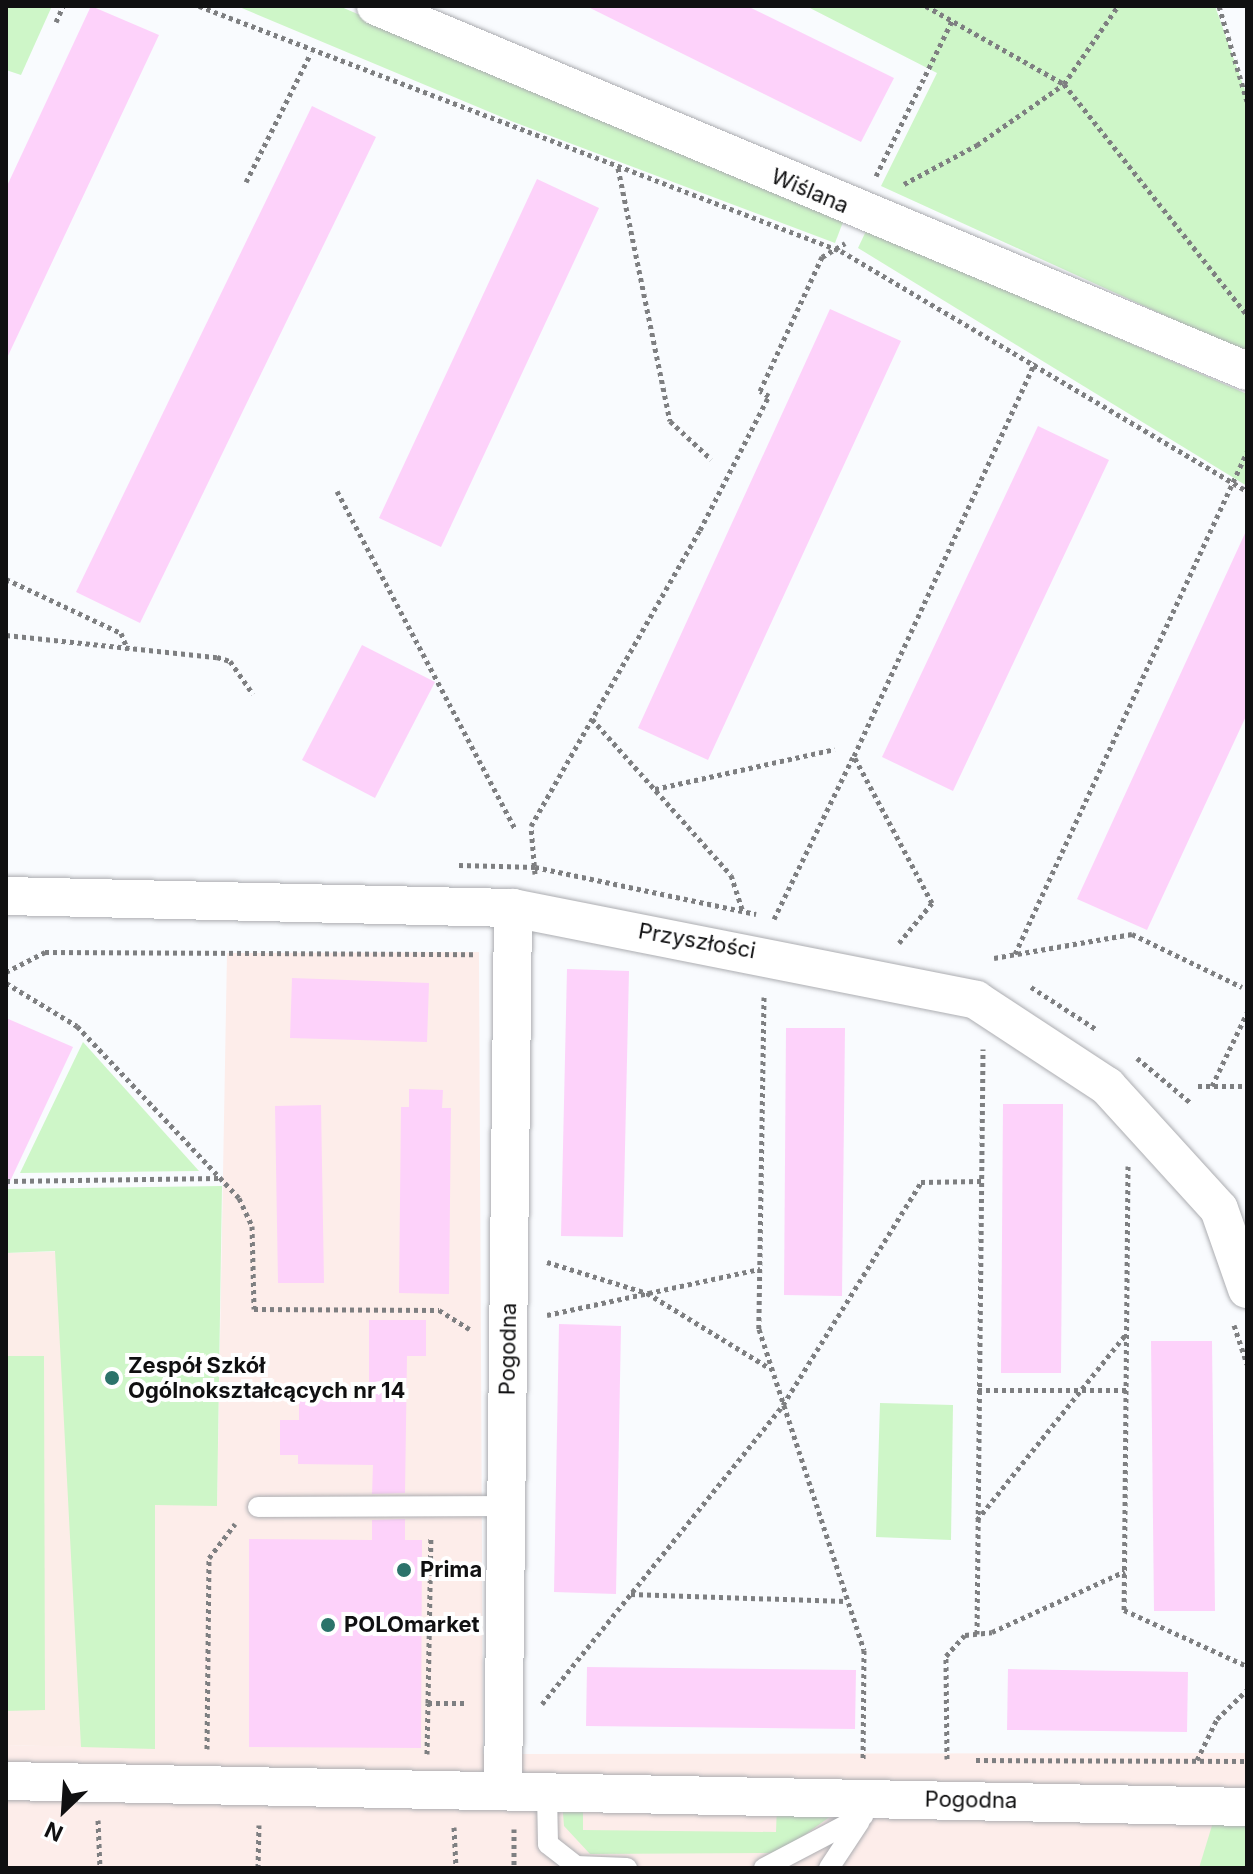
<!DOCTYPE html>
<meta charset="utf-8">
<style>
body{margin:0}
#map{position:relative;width:1253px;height:1874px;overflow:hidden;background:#f9fbfe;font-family:Inter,sans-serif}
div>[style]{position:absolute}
.commercial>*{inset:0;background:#fdedea}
.education>*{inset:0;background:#fcede8}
.green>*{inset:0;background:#cef6c8}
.building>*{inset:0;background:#fdd2fa}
.path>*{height:5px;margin-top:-2.5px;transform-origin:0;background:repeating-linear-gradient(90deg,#7e7f81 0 4px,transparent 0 8px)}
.roads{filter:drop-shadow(0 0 2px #acadb1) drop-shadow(0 0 2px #acadb1)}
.service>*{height:20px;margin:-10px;padding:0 10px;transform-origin:10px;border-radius:10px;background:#fff}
.minor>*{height:38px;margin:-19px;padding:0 19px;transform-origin:19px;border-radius:19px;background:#fff}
.dots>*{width:22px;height:22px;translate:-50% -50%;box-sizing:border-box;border:4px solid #fff;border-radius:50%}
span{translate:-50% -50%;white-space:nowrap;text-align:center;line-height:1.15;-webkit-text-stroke:8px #fff;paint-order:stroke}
.street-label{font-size:22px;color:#101011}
.poi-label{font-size:22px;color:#101011;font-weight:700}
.left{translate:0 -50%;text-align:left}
.frame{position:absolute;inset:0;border:8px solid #101011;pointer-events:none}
.north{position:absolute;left:24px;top:1770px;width:80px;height:80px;-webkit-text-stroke:6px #fff;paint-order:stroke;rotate:205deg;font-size:22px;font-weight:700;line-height:32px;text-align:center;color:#101011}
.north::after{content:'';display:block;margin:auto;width:28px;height:36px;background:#101011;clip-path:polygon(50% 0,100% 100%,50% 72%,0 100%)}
</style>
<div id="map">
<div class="commercial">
<i style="clip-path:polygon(479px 952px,483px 1754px,1247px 1753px,1247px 1868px,6px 1868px,6px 1745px,155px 1748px,155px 1504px,217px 1506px,227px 953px)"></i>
</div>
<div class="education">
<i style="clip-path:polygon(220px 1246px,217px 1506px,155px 1505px,155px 1749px,6px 1745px,6px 1253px)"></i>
</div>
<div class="green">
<i style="clip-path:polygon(6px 6px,52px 6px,21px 75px,6px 70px)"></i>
<i style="clip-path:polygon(237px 6px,339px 6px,843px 222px,835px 243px,511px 121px)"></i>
<i style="clip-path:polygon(806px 6px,1215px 6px,1247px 96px,1247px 353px,881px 186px,937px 73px)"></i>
<i style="clip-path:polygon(867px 229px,1247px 394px,1247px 486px,858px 248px)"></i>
<i style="clip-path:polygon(83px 1042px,199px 1171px,20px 1173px)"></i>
<i style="clip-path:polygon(222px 1186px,217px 1506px,155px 1505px,155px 1749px,81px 1747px,55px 1251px,6px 1253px,6px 1189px)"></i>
<i style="clip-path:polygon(44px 1356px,45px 1710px,6px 1711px,6px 1356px)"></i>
<i style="clip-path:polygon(880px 1403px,953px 1405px,951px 1540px,876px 1537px)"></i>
<i style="clip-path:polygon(562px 1801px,583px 1802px,583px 1830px,776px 1832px,777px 1805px,835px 1813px,780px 1853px,590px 1854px,564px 1826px)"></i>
<i style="clip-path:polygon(1214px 1819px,1247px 1823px,1247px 1868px,1199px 1868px)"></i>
</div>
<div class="building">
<i style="clip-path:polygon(91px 6px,159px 35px,6px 360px,6px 188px)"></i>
<i style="clip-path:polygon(586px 6px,747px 6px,894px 78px,861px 142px)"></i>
<i style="clip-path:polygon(312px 106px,376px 137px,140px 623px,76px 592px)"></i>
<i style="clip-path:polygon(537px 179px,599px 208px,441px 547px,379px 518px)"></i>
<i style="clip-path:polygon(830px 309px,901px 341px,708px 760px,638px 728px)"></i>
<i style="clip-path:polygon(1038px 426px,1109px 460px,953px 791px,882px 757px)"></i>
<i style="clip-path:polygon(1247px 529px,1247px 714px,1147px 930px,1077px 899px)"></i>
<i style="clip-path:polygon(362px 645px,435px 682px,375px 798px,302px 760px)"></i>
<i style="clip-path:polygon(567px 969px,629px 971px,623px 1237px,561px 1236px)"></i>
<i style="clip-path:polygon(292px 978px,429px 983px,427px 1042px,290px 1038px)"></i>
<i style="clip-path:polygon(6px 1018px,73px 1047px,6px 1190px)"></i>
<i style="clip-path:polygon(786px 1028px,845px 1028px,842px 1296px,784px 1295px)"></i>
<i style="clip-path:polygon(409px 1089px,443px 1090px,442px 1108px,451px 1108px,449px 1294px,399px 1293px,401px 1107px,409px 1107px)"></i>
<i style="clip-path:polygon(1003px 1104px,1063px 1104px,1061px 1373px,1001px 1373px)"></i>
<i style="clip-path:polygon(321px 1105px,324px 1283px,278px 1283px,275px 1106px)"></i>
<i style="clip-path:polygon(369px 1320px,426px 1320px,426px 1356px,407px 1356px,405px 1493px,372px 1494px,373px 1465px,298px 1464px,298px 1455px,280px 1455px,280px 1420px,299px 1420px,299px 1387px,369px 1388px)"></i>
<i style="clip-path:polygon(559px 1324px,621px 1326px,616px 1594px,554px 1592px)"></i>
<i style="clip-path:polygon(1151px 1341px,1212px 1341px,1215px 1611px,1154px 1611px)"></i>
<i style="clip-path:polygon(405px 1519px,405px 1540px,422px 1540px,421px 1748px,249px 1747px,249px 1539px,372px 1540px,372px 1520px)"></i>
<i style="clip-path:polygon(587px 1667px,856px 1670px,855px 1729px,586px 1726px)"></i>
<i style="clip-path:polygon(1008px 1669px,1188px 1672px,1187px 1732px,1007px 1730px)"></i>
</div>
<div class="path">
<i style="left:199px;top:6px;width:687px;rotate:20.89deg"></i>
<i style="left:841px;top:251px;width:472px;rotate:30.6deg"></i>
<i style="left:926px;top:6px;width:159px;rotate:29.5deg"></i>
<i style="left:1064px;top:84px;width:295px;rotate:51.6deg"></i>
<i style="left:1219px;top:6px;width:99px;rotate:73.6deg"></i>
<i style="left:56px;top:22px;width:17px;rotate:-66deg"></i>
<i style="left:618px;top:168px;width:258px;rotate:78.4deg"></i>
<i style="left:670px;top:421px;width:56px;rotate:42.8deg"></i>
<i style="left:876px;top:176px;width:173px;rotate:-63.9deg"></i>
<i style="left:246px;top:182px;width:144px;rotate:-63.3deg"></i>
<i style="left:904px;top:184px;width:83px;rotate:-28.1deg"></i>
<i style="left:977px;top:145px;width:106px;rotate:-35deg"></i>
<i style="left:1064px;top:84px;width:95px;rotate:-55.3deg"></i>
<i style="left:337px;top:491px;width:381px;rotate:62.2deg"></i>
<i style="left:6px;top:579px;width:127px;rotate:25.2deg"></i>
<i style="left:121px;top:633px;width:18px;rotate:68deg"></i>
<i style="left:6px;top:635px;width:212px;rotate:6deg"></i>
<i style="left:217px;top:657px;width:14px;rotate:17deg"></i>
<i style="left:230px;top:661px;width:40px;rotate:55.1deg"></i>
<i style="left:592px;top:719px;width:209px;rotate:48.3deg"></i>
<i style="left:731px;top:875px;width:36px;rotate:72deg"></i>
<i style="left:655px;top:789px;width:184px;rotate:-12.5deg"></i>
<i style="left:459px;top:865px;width:76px;rotate:1.5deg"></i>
<i style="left:535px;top:867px;width:226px;rotate:12deg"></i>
<i style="left:535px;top:874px;width:48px;rotate:-94.8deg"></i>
<i style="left:531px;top:826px;width:341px;rotate:-60.3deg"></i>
<i style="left:700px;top:530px;width:151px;rotate:-62.8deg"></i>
<i style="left:769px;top:396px;width:10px;rotate:-151deg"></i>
<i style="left:760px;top:391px;width:148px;rotate:-65.2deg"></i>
<i style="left:822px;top:257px;width:27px;rotate:-31deg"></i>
<i style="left:774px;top:919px;width:180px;rotate:-64deg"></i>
<i style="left:899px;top:943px;width:52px;rotate:-50.5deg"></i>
<i style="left:932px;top:903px;width:166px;rotate:-118deg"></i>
<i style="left:854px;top:756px;width:433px;rotate:-65.3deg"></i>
<i style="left:1015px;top:954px;width:553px;rotate:-65.2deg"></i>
<i style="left:994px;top:958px;width:140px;rotate:-9.9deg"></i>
<i style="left:1132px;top:934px;width:122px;rotate:25.7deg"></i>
<i style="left:6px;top:972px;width:44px;rotate:-27.1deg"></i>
<i style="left:45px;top:952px;width:431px;rotate:0.3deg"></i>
<i style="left:6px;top:983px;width:83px;rotate:31.2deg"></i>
<i style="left:77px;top:1026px;width:236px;rotate:46.7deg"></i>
<i style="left:239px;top:1198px;width:31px;rotate:65deg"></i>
<i style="left:252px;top:1226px;width:83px;rotate:88.6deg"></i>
<i style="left:254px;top:1309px;width:185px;rotate:0.3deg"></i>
<i style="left:439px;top:1310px;width:36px;rotate:32deg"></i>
<i style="left:1031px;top:987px;width:77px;rotate:32.9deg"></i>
<i style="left:764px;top:997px;width:332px;rotate:90.9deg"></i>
<i style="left:759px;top:1329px;width:338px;rotate:71.9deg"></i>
<i style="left:864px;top:1650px;width:109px;rotate:90.5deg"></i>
<i style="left:1137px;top:1058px;width:70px;rotate:39.8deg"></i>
<i style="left:1198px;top:1086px;width:49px"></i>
<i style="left:1212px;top:1086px;width:81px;rotate:-64.4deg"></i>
<i style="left:1128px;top:1166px;width:444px;rotate:90.5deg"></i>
<i style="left:1124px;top:1610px;width:135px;rotate:24.5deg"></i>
<i style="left:6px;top:1181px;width:213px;rotate:-0.8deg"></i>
<i style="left:547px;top:1262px;width:105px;rotate:17.2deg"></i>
<i style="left:647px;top:1293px;width:145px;rotate:31.5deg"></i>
<i style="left:547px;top:1315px;width:218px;rotate:-12.2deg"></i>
<i style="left:1234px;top:1325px;width:41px;rotate:71.6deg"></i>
<i style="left:978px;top:1390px;width:148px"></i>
<i style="left:977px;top:1520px;width:238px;rotate:-51.3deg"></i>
<i style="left:631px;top:1594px;width:214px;rotate:1.9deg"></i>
<i style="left:977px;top:1634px;width:585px;rotate:-89.41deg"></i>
<i style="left:428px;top:1703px;width:167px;rotate:-89deg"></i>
<i style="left:542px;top:1704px;width:384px;rotate:-51.1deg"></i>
<i style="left:783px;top:1405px;width:262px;rotate:-58.2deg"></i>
<i style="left:921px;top:1182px;width:60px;rotate:-1deg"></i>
<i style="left:207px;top:1749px;width:191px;rotate:-89.4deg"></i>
<i style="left:209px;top:1558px;width:43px;rotate:-52.6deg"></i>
<i style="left:427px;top:1754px;width:51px;rotate:-88.9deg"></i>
<i style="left:428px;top:1703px;width:39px"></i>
<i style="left:947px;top:1759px;width:103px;rotate:-90.6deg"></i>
<i style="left:946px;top:1656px;width:28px;rotate:-48deg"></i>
<i style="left:965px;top:1635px;width:27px;rotate:-6deg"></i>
<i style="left:992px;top:1632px;width:146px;rotate:-24.6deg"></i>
<i style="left:976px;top:1760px;width:271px;rotate:0.2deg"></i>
<i style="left:1197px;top:1760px;width:46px;rotate:-64deg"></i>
<i style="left:1217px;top:1719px;width:42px;rotate:-44deg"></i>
<i style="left:98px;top:1820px;width:48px;rotate:87.6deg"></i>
<i style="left:454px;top:1827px;width:41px;rotate:87.2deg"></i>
<i style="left:514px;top:1829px;width:39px;rotate:90deg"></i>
<i style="left:258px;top:1868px;width:43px;rotate:-88.7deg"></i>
</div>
<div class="roads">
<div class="service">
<i style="left:258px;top:1507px;width:248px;rotate:-0.2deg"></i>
<i style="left:547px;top:1792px;width:52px;rotate:88.9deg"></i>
<i style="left:548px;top:1844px;width:36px;rotate:38deg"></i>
<i style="left:576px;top:1866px;width:51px;rotate:2.2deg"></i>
<i style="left:764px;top:1868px;width:112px;rotate:-27.7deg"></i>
<i style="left:829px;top:1868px;width:56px;rotate:-56.6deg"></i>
</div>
<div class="minor">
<i style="left:376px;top:6px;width:944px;rotate:22.74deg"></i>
<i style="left:6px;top:896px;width:507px;rotate:1.36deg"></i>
<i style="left:513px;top:908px;width:472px;rotate:11.2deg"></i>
<i style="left:976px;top:1000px;width:157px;rotate:33.3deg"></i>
<i style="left:1107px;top:1086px;width:166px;rotate:47.7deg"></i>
<i style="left:1219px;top:1209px;width:85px;rotate:70.7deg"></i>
<i style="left:6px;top:1781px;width:1241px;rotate:1.2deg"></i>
<i style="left:503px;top:1791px;width:883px;rotate:-89.35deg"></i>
</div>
</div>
<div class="dots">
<i style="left:112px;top:1378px;background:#2b736a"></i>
<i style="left:404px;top:1570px;background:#2b736a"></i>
<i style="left:328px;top:1625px;background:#2b736a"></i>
</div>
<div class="street-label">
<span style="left:810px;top:191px;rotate:23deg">Wiślana</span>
<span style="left:697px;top:941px;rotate:10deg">Przyszłości</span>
<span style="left:508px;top:1349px;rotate:-89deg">Pogodna</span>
<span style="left:971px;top:1800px;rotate:1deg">Pogodna</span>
</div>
<div class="poi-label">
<span class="left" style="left:128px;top:1378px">Zespół Szkół<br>Ogólnokształcących nr 14</span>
<span class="left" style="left:420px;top:1570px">Prima</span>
<span class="left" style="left:344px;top:1625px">POLOmarket</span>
</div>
<div class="frame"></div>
<div class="north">N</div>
</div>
